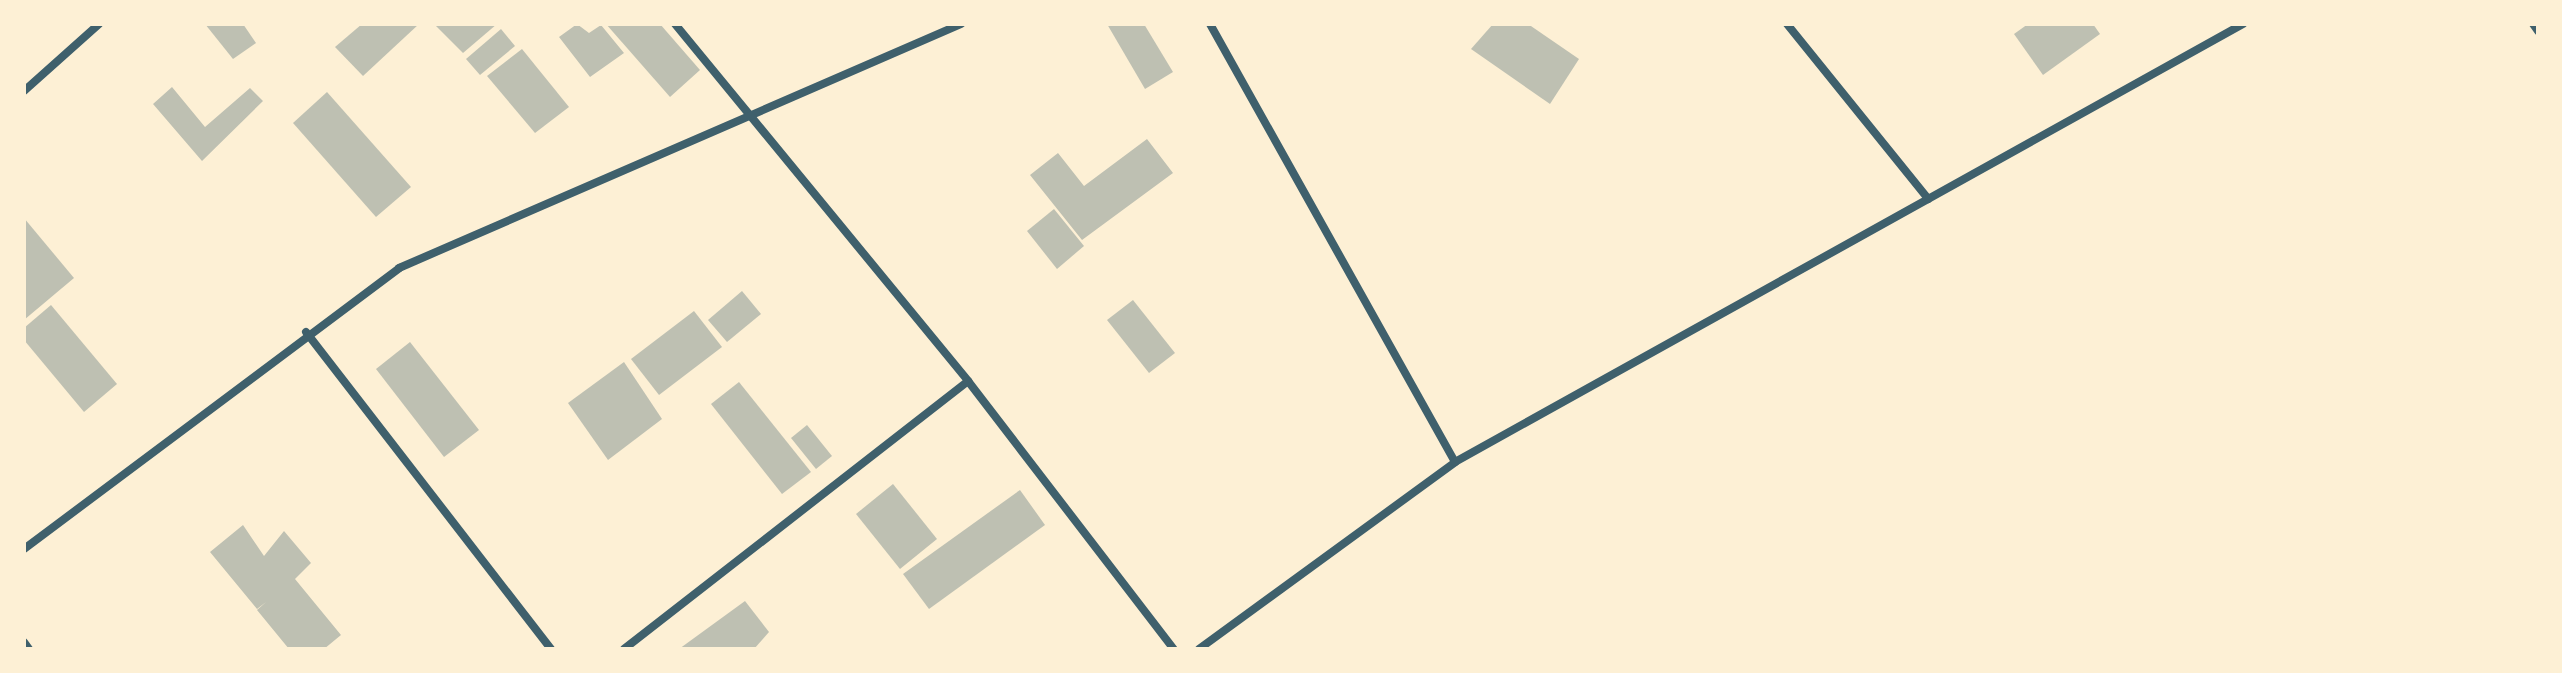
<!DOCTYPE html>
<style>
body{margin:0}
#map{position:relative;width:2562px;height:673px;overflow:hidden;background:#fdf0d5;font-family:Georgia,serif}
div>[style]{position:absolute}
.building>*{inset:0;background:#bec0b2}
.minor>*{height:8px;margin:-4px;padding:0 4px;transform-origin:4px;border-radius:4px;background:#3f606c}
span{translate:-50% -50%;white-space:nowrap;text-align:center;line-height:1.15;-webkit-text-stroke:8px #fdf0d5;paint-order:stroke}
.frame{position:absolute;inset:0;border:26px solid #fdf0d5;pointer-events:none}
</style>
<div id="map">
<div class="building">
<i style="clip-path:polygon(205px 24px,243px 24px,256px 43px,233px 59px)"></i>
<i style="clip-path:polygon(362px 24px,419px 24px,363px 76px,335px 47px)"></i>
<i style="clip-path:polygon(434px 24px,497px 24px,463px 53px)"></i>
<i style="clip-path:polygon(577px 24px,589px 33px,601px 25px,624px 53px,590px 77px,559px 37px)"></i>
<i style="clip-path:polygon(606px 24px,660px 24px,700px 70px,670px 97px)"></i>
<i style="clip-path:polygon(1107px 24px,1144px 24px,1173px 72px,1145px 89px)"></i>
<i style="clip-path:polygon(1493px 24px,1528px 24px,1579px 59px,1550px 104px,1471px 49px)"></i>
<i style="clip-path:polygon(2028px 24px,2093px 24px,2100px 34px,2043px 75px,2014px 34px)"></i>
<i style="clip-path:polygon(501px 29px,515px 46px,480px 75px,466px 59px)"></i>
<i style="clip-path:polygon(522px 49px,569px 107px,535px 133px,487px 76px)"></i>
<i style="clip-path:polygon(172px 87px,205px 127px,250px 88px,263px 101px,202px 161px,153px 104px)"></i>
<i style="clip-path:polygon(327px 92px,411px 187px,376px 217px,293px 123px)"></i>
<i style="clip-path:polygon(1147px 139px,1173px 173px,1082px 240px,1030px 175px,1058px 153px,1084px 186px)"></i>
<i style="clip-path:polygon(1054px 209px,1084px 246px,1057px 269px,1027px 231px)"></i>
<i style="clip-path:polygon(24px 218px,74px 278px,24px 320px)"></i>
<i style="clip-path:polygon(742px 291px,761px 314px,727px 342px,708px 320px)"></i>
<i style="clip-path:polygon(1133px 300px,1175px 353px,1149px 373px,1107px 320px)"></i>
<i style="clip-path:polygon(51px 305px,117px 384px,84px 412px,24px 340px,24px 328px)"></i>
<i style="clip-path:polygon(694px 311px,722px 347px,659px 395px,631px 359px)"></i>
<i style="clip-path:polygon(410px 342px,479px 430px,444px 457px,376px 369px)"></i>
<i style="clip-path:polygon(624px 362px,662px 419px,608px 460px,568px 403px)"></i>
<i style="clip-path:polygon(739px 382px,811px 472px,782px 494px,711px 404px)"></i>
<i style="clip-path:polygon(807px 425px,832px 456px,816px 469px,791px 438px)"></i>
<i style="clip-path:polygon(893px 484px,937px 539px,900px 569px,856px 514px)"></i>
<i style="clip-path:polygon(1020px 490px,1045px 525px,929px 609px,903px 574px)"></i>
<i style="clip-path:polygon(243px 525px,264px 556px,284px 531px,311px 563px,295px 579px,341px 635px,324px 649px,289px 649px,257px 610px,266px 602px,257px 609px,210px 552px)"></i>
<i style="clip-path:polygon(745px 601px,769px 632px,754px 649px,679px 649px)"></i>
</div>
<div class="minor">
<i style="left:675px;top:24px;width:462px;rotate:50.6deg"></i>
<i style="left:968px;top:381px;width:338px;rotate:52.5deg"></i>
<i style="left:1210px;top:24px;width:502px;rotate:60.78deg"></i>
<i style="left:1787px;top:24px;width:225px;rotate:51.1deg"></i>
<i style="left:2533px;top:24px;width:9px;rotate:54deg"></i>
<i style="left:24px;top:91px;width:101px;rotate:-41.8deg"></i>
<i style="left:306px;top:332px;width:401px;rotate:52.3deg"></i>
<i style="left:24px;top:549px;width:469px;rotate:-36.8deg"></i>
<i style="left:399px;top:268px;width:613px;rotate:-23.47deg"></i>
<i style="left:24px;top:642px;width:9px;rotate:54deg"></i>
<i style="left:624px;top:649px;width:436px;rotate:-37.9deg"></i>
<i style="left:1199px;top:649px;width:317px;rotate:-36.1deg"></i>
<i style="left:1455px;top:462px;width:902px;rotate:-29.07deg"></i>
</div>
<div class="frame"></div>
</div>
